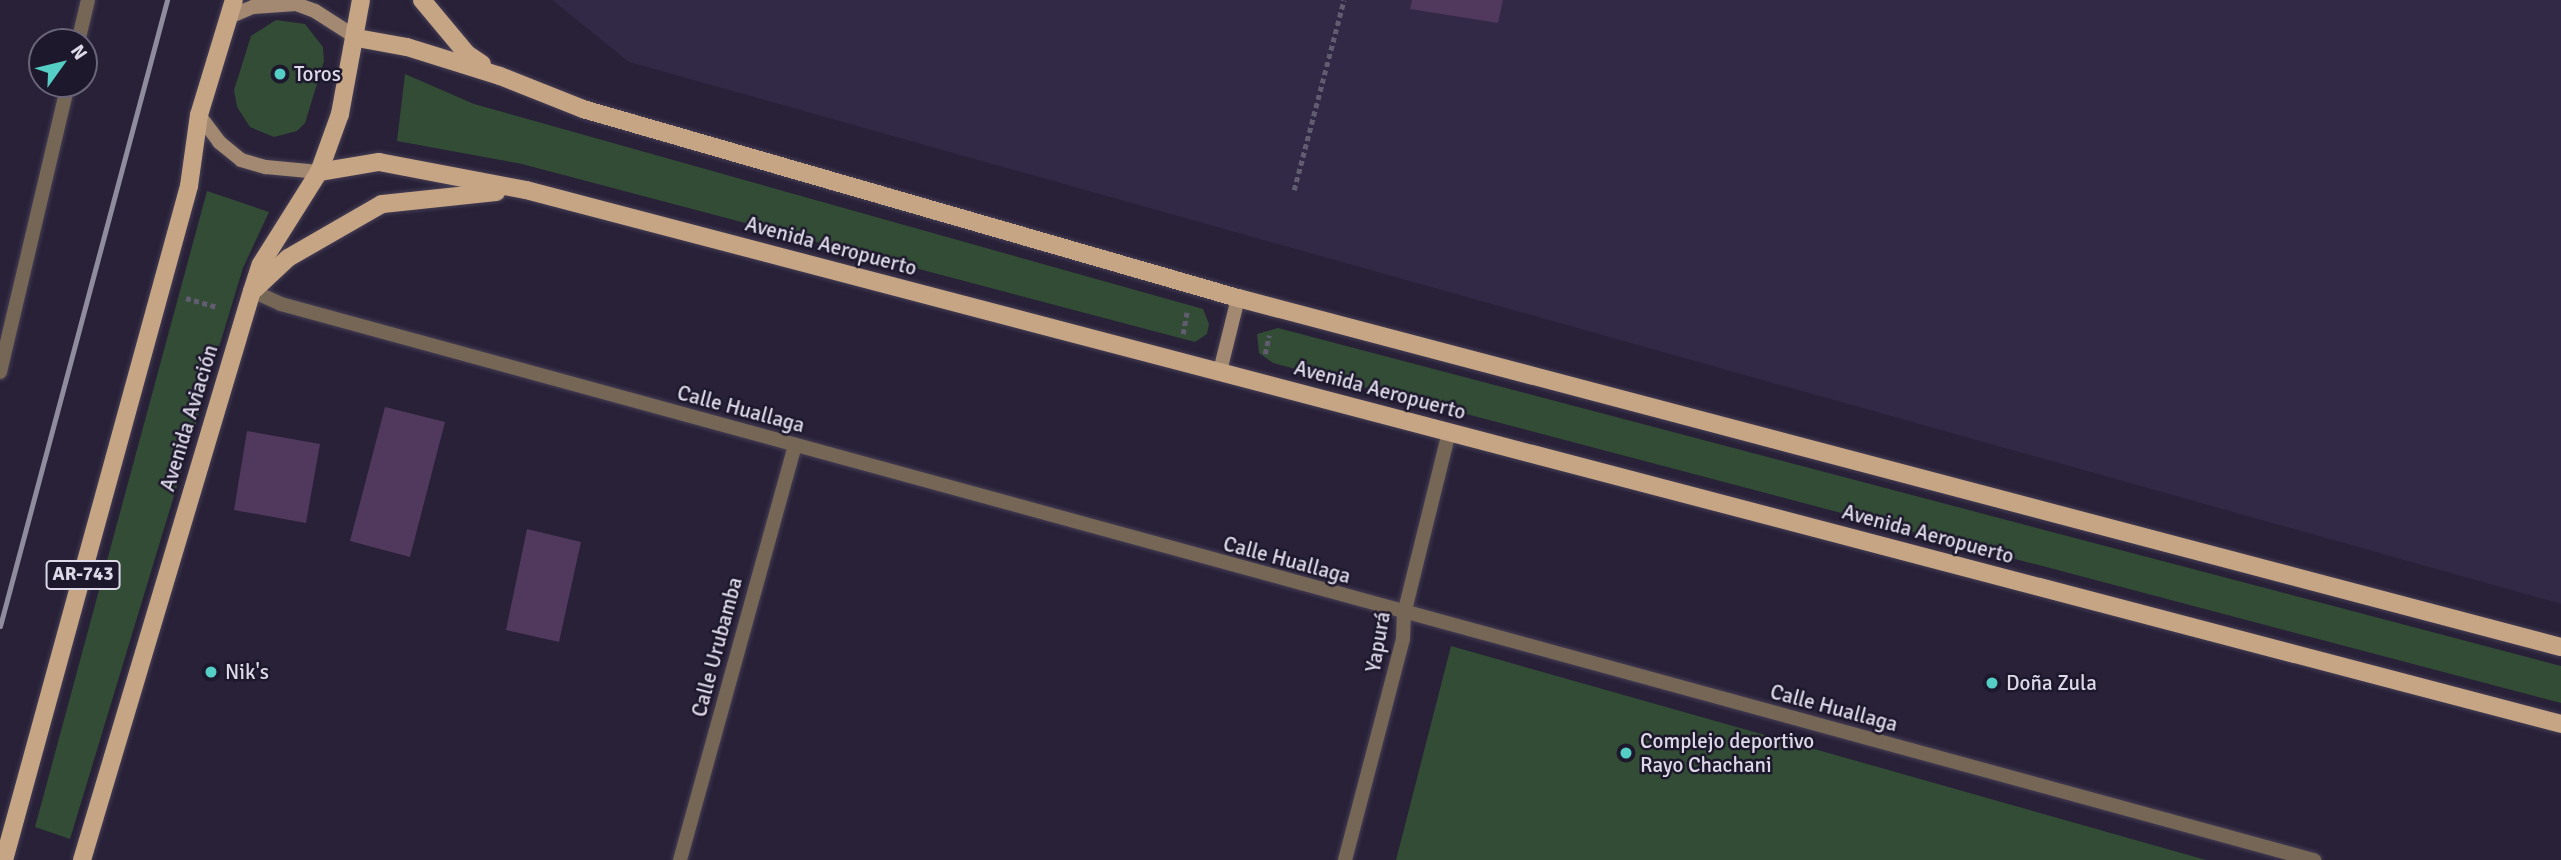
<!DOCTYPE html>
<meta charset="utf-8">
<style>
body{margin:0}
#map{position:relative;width:2561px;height:860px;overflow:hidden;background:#282138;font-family:Signika,sans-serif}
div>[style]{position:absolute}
.built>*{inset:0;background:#322946}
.green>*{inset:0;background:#324c35}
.building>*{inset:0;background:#51385d}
.path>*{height:4.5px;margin-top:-2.25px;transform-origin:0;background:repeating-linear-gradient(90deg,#625c71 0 5px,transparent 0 8.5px)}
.roads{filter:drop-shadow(0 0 2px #453e54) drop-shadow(0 0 2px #453e54)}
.street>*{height:14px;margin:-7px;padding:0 7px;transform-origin:7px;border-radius:7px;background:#756656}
.secondary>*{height:14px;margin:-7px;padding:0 7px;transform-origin:7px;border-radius:7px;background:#a38971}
.primary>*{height:18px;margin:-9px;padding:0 9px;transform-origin:9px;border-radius:9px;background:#c6a585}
.rail>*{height:5px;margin:-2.5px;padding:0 2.5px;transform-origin:2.5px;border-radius:2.5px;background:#908b9d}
.dots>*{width:19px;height:19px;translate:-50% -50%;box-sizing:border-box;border:4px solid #1e182d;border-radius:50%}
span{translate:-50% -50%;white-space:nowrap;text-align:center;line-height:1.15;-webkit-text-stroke:5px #1e182d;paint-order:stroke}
.shield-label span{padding:2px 5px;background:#1e182d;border:2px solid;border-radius:5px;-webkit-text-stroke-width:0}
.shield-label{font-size:19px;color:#ddd9e8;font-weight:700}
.poi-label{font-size:21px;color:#ddd9e8}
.left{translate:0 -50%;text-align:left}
.street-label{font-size:21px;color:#ddd9e8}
.north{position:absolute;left:28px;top:28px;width:70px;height:70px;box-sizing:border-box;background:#1e182d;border:2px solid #6a6578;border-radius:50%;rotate:56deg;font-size:19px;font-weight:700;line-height:28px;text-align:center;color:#ddd9e8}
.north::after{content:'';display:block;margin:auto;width:24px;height:32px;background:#55cec5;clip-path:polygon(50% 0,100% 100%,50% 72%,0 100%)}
</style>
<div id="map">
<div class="built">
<i style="clip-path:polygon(552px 0,2561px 0,2561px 604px,629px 62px)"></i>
</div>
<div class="green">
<i style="clip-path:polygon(276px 20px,305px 24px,323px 47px,324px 61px,305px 123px,297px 131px,274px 137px,250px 127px,237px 107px,234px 90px,251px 36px)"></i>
<i style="clip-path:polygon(405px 74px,474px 104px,1203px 309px,1209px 324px,1207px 334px,1195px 342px,522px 164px,397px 141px)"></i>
<i style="clip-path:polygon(207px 191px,269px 212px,243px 268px,70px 839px,35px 827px)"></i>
<i style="clip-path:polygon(1278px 328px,2561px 666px,2561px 703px,1273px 363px,1259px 353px,1257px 334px)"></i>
<i style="clip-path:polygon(1451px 646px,2206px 860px,1396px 860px)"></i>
</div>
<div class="building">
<i style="clip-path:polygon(1412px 0,1503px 0,1498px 23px,1410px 9px)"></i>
<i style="clip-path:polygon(385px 407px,445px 422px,410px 557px,350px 541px)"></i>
<i style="clip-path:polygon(247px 431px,320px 444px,306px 523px,234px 510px)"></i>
<i style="clip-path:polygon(527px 529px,581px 542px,559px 642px,506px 630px)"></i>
</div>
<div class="path">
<i style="left:1294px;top:190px;width:196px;rotate:-75.3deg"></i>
<i style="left:186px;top:298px;width:33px;rotate:16deg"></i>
<i style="left:1183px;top:334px;width:22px;rotate:-80deg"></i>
<i style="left:1265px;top:354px;width:19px;rotate:-78deg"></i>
</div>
<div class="roads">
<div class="street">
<i style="left:78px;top:42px;width:43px;rotate:-76.6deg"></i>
<i style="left:252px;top:291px;width:32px;rotate:24deg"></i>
<i style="left:281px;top:304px;width:2108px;rotate:15.3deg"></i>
<i style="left:0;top:372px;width:296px;rotate:-76.7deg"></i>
<i style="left:680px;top:860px;width:431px;rotate:-74.5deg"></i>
<i style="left:1345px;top:860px;width:228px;rotate:-75.3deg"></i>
<i style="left:1403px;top:639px;width:25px;rotate:-88deg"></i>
<i style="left:1404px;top:614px;width:187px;rotate:-76.1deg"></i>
</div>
<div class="secondary">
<i style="left:229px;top:17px;width:26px;rotate:-23deg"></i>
<i style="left:253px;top:7px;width:43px;rotate:-4deg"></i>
<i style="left:296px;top:4px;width:20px;rotate:20deg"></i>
<i style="left:315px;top:11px;width:50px;rotate:32.7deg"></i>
<i style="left:199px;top:115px;width:34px;rotate:53deg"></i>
<i style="left:219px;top:142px;width:28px;rotate:39deg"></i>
<i style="left:241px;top:160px;width:26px;rotate:16deg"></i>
<i style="left:266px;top:167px;width:53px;rotate:5.4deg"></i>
<i style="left:1220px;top:371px;width:75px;rotate:-76.1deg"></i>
</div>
<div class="primary">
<i style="left:422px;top:0;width:70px;rotate:50.2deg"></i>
<i style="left:467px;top:54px;width:18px;rotate:34deg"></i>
<i style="left:357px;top:38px;width:51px;rotate:10.2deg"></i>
<i style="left:407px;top:47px;width:97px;rotate:17.3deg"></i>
<i style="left:500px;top:76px;width:89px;rotate:21.7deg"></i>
<i style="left:583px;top:109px;width:682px;rotate:16.1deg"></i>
<i style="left:1238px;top:298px;width:1368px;rotate:14.78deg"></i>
<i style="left:319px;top:172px;width:61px;rotate:-9.5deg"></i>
<i style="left:379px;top:162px;width:150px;rotate:10.8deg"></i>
<i style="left:526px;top:190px;width:2104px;rotate:14.7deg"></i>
<i style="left:255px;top:289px;width:45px;rotate:-43.2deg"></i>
<i style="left:288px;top:258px;width:108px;rotate:-29.9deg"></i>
<i style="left:382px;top:204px;width:115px;rotate:-6deg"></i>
<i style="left:4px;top:860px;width:699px;rotate:-74.65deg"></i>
<i style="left:189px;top:186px;width:72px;rotate:-82deg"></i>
<i style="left:199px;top:115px;width:120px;rotate:-73.1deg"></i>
<i style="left:82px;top:860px;width:594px;rotate:-73.37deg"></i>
<i style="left:252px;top:291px;width:28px;rotate:-72deg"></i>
<i style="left:261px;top:264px;width:109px;rotate:-57.8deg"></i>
<i style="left:319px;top:172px;width:62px;rotate:-70.1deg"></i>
<i style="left:340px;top:114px;width:116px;rotate:-79.6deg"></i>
</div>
</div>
<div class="rail">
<i style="left:0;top:626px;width:648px;rotate:-75.06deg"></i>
</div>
<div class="dots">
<i style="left:280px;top:74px;background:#55cec5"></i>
<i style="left:211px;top:672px;background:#55cec5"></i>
<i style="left:1992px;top:683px;background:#55cec5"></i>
<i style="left:1626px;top:753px;background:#55cec5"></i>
</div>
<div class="shield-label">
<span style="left:83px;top:575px">AR-743</span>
</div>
<div class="poi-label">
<span class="left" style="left:294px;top:74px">Toros</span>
<span class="left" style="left:225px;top:672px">Nik's</span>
<span class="left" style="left:2006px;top:683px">Doña Zula</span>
<span class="left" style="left:1640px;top:753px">Complejo deportivo<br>Rayo Chachani</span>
</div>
<div class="street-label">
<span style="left:831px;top:246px;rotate:15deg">Avenida Aeropuerto</span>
<span style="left:1380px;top:390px;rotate:15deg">Avenida Aeropuerto</span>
<span style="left:741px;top:409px;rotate:15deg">Calle Huallaga</span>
<span style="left:189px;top:418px;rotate:-73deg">Avenida Aviación</span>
<span style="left:1928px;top:534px;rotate:15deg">Avenida Aeropuerto</span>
<span style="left:1287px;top:560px;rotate:15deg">Calle Huallaga</span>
<span style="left:1378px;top:642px;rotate:-80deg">Yapurá</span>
<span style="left:717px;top:647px;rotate:-75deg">Calle Urubamba</span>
<span style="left:1834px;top:708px;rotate:15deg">Calle Huallaga</span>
</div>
<div class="north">N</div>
</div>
